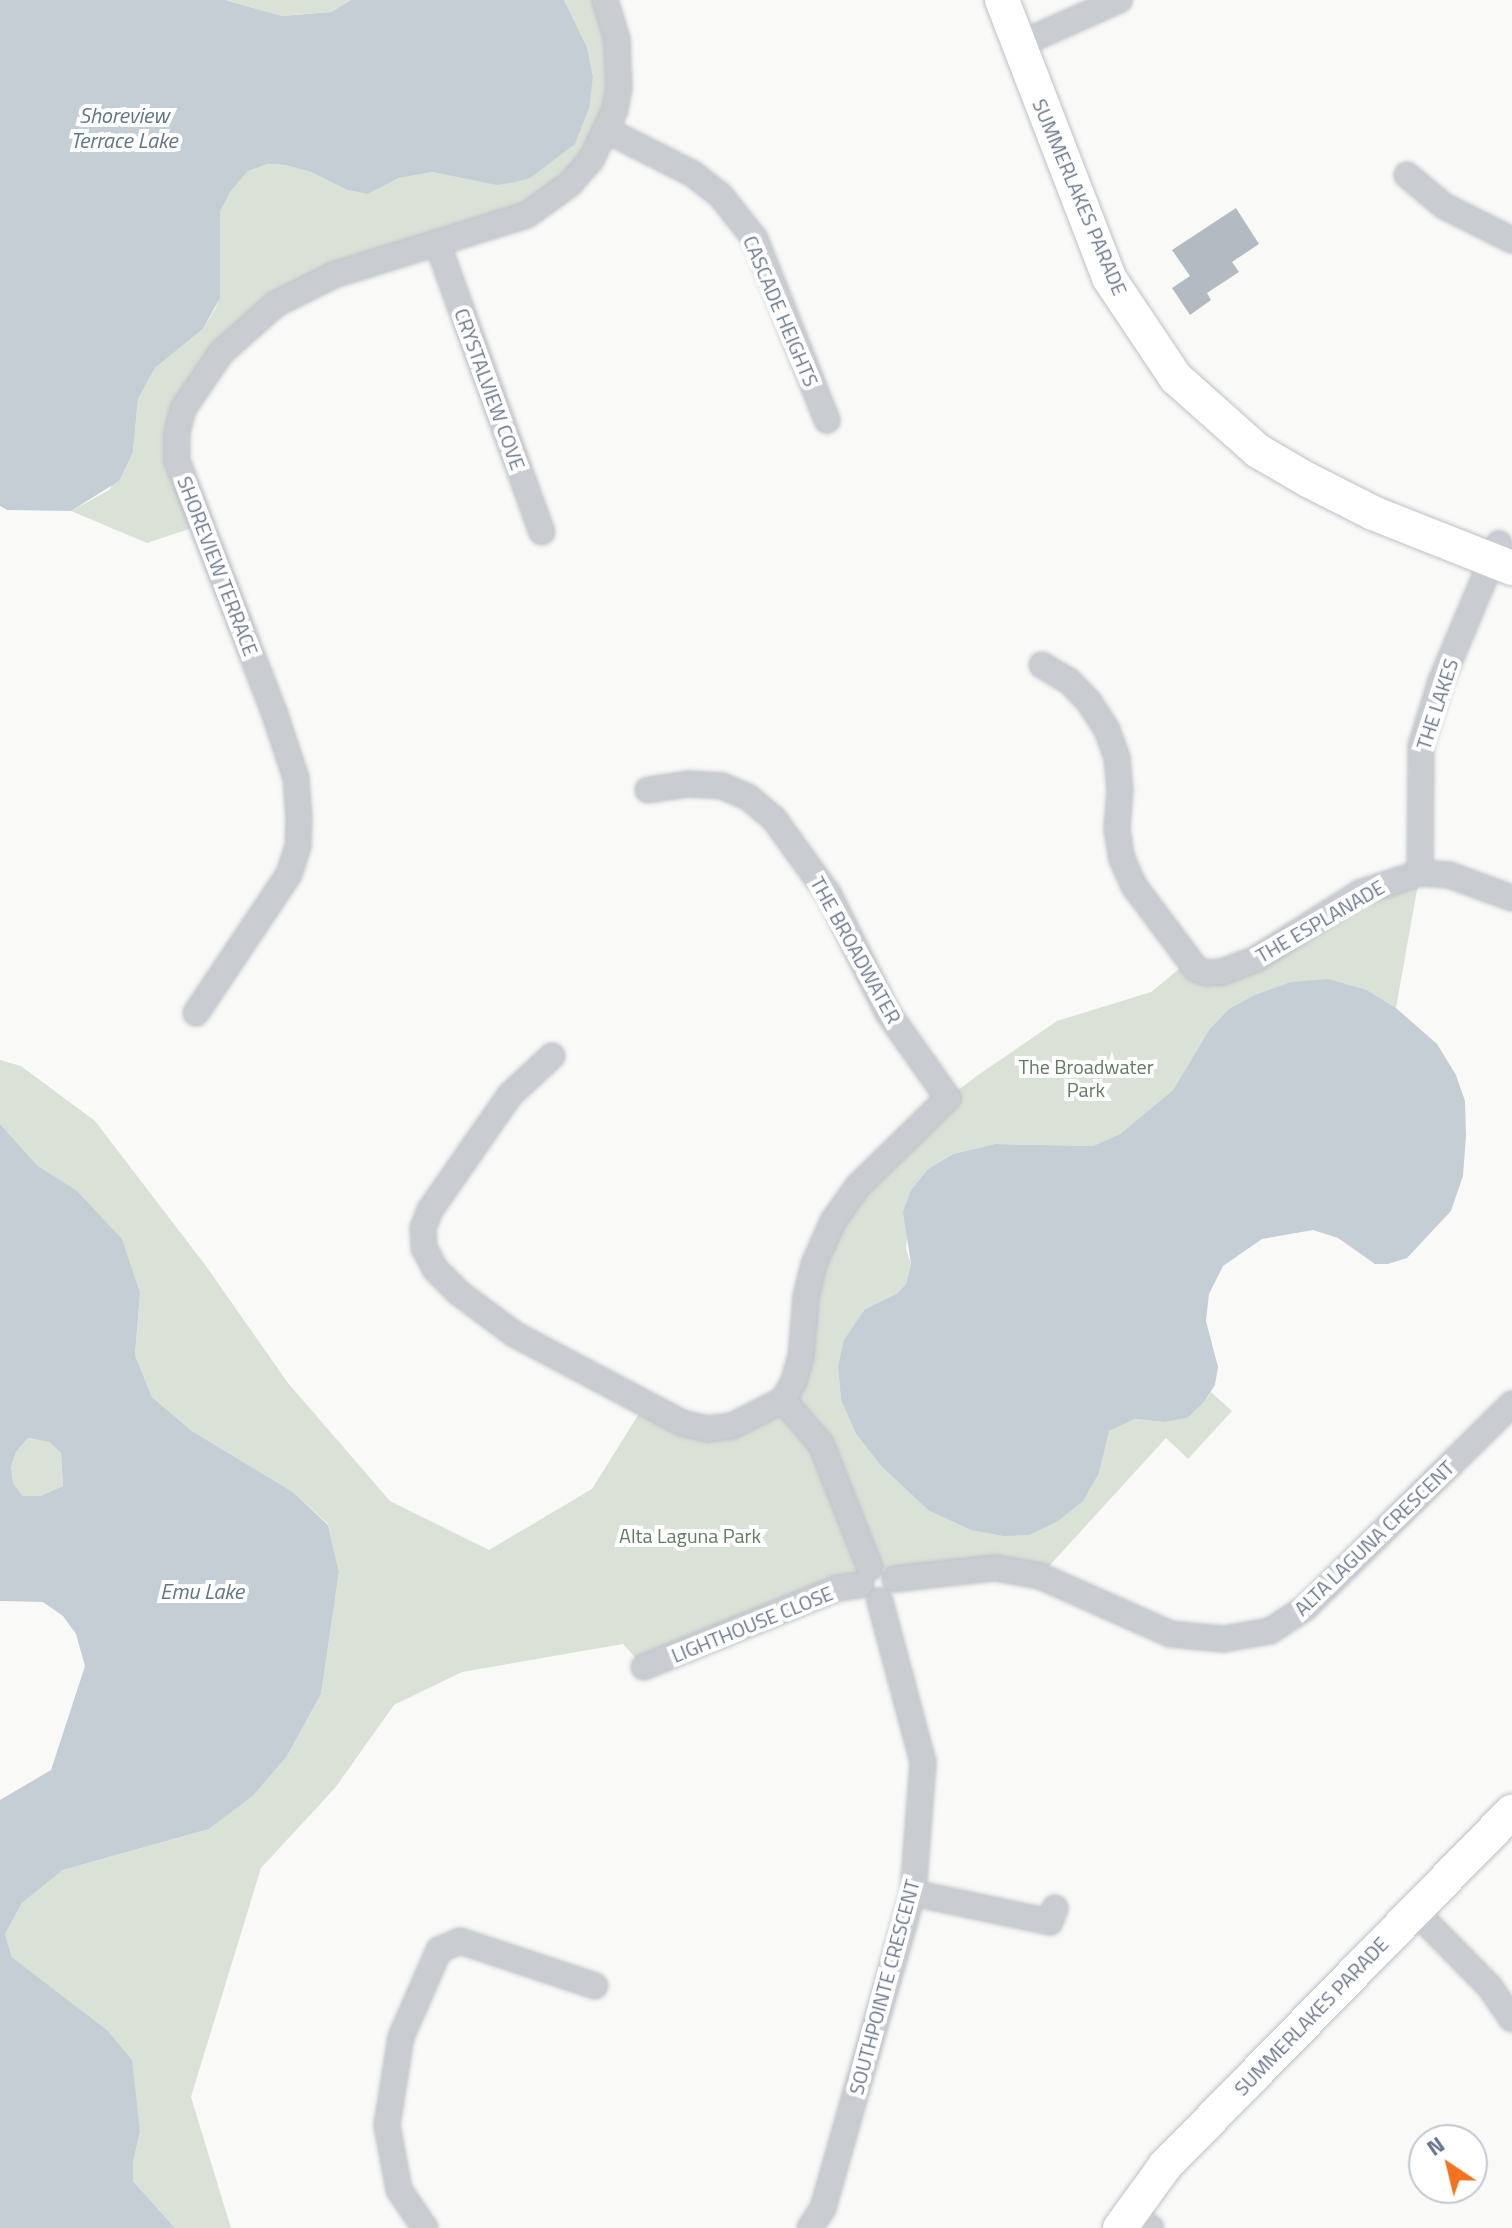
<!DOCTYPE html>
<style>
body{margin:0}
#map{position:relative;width:1512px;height:2228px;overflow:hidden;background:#f9faf7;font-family:"Titillium Web",sans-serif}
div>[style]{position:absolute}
.green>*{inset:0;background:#dae2d8}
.water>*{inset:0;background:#c6ced5}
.building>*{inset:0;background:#b4bac2}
.roads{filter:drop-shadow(0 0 2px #bdc1c7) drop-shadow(0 0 2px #bdc1c7)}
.street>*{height:24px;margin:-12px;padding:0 12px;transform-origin:12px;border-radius:12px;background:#c9ccd1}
.secondary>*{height:34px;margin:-17px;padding:0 17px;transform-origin:17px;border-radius:17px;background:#fff}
span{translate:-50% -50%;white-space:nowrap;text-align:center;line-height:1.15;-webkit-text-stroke:8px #fff;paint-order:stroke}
.street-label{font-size:20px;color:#66748b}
.park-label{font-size:20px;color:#637b62}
.water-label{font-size:22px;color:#637685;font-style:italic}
.north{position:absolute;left:1408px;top:2124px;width:80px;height:80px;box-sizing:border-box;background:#fff;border:2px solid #c2c7d1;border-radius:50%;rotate:325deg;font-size:22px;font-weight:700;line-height:32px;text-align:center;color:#66748b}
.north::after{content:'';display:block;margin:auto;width:28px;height:36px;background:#f17320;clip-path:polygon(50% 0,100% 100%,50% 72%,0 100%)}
</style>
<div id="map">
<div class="green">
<i style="clip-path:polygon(225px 0,351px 0,331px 12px,281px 16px)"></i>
<i style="clip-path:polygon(564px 0,605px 0,615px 110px,548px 202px,334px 275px,252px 322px,177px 432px,201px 525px,147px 543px,71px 511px,109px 490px,133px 452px,138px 399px,155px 368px,203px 329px,215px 309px,220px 297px,220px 212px,231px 191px,248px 171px,268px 164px,285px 165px,311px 172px,347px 190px,368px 194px,399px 178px,433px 172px,453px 175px,593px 76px,587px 47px)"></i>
<i style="clip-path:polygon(1420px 873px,1396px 1008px,1367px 990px,1209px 1030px,1173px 1090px,1120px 1134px,1093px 1146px,995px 1144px,953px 1154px,928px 1169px,911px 1190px,906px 1249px,911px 1264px,906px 1284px,896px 1294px,865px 1309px,838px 1367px,841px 1400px,856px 1434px,881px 1466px,928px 1510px,1099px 1473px,1108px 1431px,1135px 1419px,1163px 1422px,1204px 1402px,1211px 1392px,1232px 1411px,1188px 1459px,1166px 1438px,1040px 1576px,892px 1572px,877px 1566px,644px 1667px,623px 1644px,462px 1672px,394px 1705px,335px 1788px,261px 1868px,191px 2097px,231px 2228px,175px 2228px,133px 2181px,133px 2162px,140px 2132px,107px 2030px,12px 1957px,5px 1934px,22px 1903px,63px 1870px,209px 1829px,253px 1796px,287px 1756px,321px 1694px,339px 1572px,328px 1524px,293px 1492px,192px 1431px,152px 1397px,135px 1355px,140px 1293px,76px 1190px,38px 1166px,0 1124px,0 1060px,21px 1066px,95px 1121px,206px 1266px,288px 1383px,390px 1501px,489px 1550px,592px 1489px,645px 1404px,707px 1429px,783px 1400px,833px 1221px,948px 1098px,978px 1075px,1057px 1021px,1151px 992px,1190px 960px,1207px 973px)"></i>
<i style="clip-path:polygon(28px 1438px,49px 1442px,61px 1453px,63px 1486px,40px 1496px,23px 1496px,13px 1483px,11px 1469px,16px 1452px)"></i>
</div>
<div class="water">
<i style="clip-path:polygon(0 0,225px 0,282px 16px,331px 12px,351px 0,564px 0,587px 47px,593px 76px,589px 108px,575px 144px,530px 178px,516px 182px,497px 185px,433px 172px,399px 178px,368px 194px,347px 190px,311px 172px,285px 165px,268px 164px,248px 171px,231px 191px,220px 212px,220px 298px,203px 329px,155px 368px,138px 399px,133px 452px,119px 481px,71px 511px,7px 510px,0 506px)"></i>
<i style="clip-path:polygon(1328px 979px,1367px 990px,1396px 1008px,1437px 1044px,1456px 1075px,1465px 1101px,1466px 1136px,1463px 1176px,1451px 1211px,1407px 1258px,1388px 1264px,1375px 1264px,1338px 1238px,1313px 1230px,1262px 1239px,1223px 1266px,1209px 1294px,1206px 1321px,1218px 1367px,1215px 1385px,1204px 1402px,1187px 1418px,1163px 1422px,1135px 1419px,1109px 1431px,1099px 1473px,1083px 1501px,1058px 1521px,1029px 1535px,1004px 1536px,971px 1530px,928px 1510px,881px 1466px,856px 1434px,841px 1400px,838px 1367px,844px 1340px,865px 1309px,896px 1294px,906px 1284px,911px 1264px,903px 1212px,911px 1190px,928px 1169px,953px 1154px,995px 1144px,1093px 1146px,1120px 1134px,1173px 1090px,1209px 1030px,1229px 1009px,1255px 995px,1291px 982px)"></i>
<i style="clip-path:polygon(evenodd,0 1124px,38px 1166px,76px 1190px,122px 1239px,140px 1293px,135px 1355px,152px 1397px,192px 1431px,293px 1492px,328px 1525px,339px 1572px,321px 1694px,287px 1756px,253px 1796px,209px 1829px,63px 1870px,22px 1903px,5px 1934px,12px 1957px,107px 2030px,132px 2060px,140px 2132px,133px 2162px,133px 2181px,175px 2228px,0 2228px,0 1800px,51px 1770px,85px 1666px,76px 1634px,63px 1616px,43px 1602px,0 1601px,0 1124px,28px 1438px,49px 1442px,61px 1453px,63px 1486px,40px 1496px,23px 1496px,13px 1483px,11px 1468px,16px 1452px,28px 1438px)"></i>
</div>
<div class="building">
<i style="clip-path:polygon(1236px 208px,1259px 244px,1232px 262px,1239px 272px,1207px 293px,1211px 300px,1190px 315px,1172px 288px,1190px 276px,1172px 250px)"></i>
</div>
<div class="roads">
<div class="street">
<i style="left:1018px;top:45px;width:111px;rotate:-24deg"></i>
<i style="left:608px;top:131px;width:95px;rotate:26.8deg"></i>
<i style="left:693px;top:174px;width:36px;rotate:38deg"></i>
<i style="left:721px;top:196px;width:55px;rotate:51.7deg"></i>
<i style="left:755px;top:239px;width:195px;rotate:68.3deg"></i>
<i style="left:1407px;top:175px;width:48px;rotate:40deg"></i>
<i style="left:1444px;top:206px;width:76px;rotate:26.6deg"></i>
<i style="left:438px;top:245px;width:305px;rotate:70.1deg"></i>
<i style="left:1042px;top:665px;width:31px;rotate:31deg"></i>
<i style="left:1069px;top:681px;width:29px;rotate:46deg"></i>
<i style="left:1089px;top:702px;width:33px;rotate:57deg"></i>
<i style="left:1107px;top:730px;width:29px;rotate:70deg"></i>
<i style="left:1117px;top:757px;width:32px;rotate:85deg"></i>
<i style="left:1120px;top:789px;width:40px;rotate:94.3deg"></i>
<i style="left:1117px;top:829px;width:30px;rotate:81deg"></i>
<i style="left:1122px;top:859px;width:30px;rotate:66deg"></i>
<i style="left:1134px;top:886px;width:104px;rotate:53.2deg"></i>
<i style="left:1196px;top:969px;width:12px;rotate:20deg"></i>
<i style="left:1207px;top:973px;width:15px;rotate:-4deg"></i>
<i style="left:1222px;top:972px;width:36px;rotate:-21deg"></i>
<i style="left:1256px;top:959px;width:123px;rotate:-32.4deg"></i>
<i style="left:1360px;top:893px;width:63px;rotate:-18.4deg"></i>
<i style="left:1420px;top:873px;width:29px;rotate:4deg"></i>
<i style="left:1449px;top:875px;width:67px;rotate:20.1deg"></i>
<i style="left:648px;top:790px;width:40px;rotate:-8.5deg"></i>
<i style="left:688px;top:784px;width:34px;rotate:3deg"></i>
<i style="left:722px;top:786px;width:28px;rotate:23deg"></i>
<i style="left:748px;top:797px;width:34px;rotate:40deg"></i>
<i style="left:774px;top:819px;width:94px;rotate:54.1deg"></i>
<i style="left:829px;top:895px;width:132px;rotate:63.4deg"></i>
<i style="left:888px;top:1013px;width:104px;rotate:54.8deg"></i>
<i style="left:948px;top:1098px;width:126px;rotate:135.6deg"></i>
<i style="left:858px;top:1186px;width:43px;rotate:125.5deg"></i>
<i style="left:833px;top:1221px;width:47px;rotate:113.8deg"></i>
<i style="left:814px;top:1264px;width:34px;rotate:104deg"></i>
<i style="left:806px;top:1297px;width:59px;rotate:94.8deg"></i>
<i style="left:801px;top:1356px;width:26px;rotate:106deg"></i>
<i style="left:794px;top:1381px;width:22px;rotate:120deg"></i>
<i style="left:783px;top:1400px;width:58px;rotate:49.2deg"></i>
<i style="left:821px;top:1444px;width:133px;rotate:68.4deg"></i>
<i style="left:1420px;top:873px;width:127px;rotate:-89.5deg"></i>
<i style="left:1421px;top:746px;width:68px;rotate:-72.9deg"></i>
<i style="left:1441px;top:681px;width:149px;rotate:-67.1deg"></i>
<i style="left:196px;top:1013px;width:167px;rotate:-56.2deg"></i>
<i style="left:289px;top:874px;width:29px;rotate:-72deg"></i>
<i style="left:298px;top:846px;width:27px;rotate:-88deg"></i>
<i style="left:299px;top:819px;width:41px;rotate:-94.2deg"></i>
<i style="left:296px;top:778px;width:70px;rotate:-108.4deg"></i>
<i style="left:274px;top:712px;width:269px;rotate:-111.1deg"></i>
<i style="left:177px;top:461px;width:29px;rotate:-90deg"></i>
<i style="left:177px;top:432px;width:24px;rotate:-75deg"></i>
<i style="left:183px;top:409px;width:68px;rotate:-55.8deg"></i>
<i style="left:221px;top:353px;width:74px;rotate:-41.7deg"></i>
<i style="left:276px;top:304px;width:65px;rotate:-26.6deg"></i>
<i style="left:334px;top:275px;width:202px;rotate:-17.3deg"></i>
<i style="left:527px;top:215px;width:53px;rotate:-35.8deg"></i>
<i style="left:570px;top:184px;width:32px;rotate:-49deg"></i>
<i style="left:591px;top:160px;width:55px;rotate:-64.4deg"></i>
<i style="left:615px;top:110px;width:22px;rotate:-80deg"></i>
<i style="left:619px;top:88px;width:49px;rotate:-92.3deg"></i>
<i style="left:617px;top:39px;width:41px;rotate:-107.1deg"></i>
<i style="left:552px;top:1056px;width:57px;rotate:137.1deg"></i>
<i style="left:510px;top:1095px;width:140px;rotate:124.8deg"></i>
<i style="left:430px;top:1210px;width:19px;rotate:111deg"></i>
<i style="left:423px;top:1228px;width:20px;rotate:87deg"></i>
<i style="left:424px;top:1248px;width:24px;rotate:62deg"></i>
<i style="left:435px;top:1269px;width:34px;rotate:45deg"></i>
<i style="left:459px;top:1293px;width:69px;rotate:36.7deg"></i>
<i style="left:514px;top:1334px;width:190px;rotate:27.9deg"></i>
<i style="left:682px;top:1423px;width:26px;rotate:13deg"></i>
<i style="left:707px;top:1429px;width:25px;rotate:-7deg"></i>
<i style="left:732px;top:1426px;width:57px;rotate:-27deg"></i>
<i style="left:895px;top:1579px;width:101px;rotate:-6.3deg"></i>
<i style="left:995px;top:1568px;width:46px;rotate:10.1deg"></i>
<i style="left:1040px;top:1576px;width:142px;rotate:24deg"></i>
<i style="left:1170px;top:1634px;width:54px;rotate:5.3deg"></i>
<i style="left:1224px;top:1639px;width:47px;rotate:-9.9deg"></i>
<i style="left:1270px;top:1631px;width:42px;rotate:-33.3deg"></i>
<i style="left:1305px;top:1608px;width:291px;rotate:-44.6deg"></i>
<i style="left:644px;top:1667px;width:210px;rotate:-22.1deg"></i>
<i style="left:839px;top:1588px;width:22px;rotate:-8deg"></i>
<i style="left:913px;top:1893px;width:140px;rotate:12deg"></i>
<i style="left:1050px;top:1922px;width:15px;rotate:-70deg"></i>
<i style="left:1414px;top:1910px;width:107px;rotate:45.4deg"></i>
<i style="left:1489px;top:1986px;width:40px;rotate:55.1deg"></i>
<i style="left:1130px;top:2214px;width:25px;rotate:34deg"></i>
<i style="left:425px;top:2228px;width:46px;rotate:-124.4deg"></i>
<i style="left:399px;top:2190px;width:66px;rotate:-100.5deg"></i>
<i style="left:387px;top:2125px;width:89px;rotate:-81deg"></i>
<i style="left:401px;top:2037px;width:95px;rotate:-66.4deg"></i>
<i style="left:439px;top:1950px;width:23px;rotate:-23deg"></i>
<i style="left:460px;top:1941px;width:142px;rotate:18.4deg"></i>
<i style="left:810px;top:2228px;width:24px;rotate:-57deg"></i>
<i style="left:823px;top:2208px;width:328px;rotate:-74.1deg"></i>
<i style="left:913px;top:1893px;width:131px;rotate:-85.6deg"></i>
<i style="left:923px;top:1762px;width:167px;rotate:-105deg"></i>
</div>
<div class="secondary">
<i style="left:1002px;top:0;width:298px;rotate:68.9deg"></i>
<i style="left:1109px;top:278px;width:120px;rotate:56.2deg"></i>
<i style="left:1176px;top:378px;width:110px;rotate:41.7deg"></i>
<i style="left:1258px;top:451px;width:58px;rotate:30.1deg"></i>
<i style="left:1308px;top:480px;width:73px;rotate:26.9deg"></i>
<i style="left:1373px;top:513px;width:149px;rotate:21.6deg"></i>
<i style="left:1120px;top:2228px;width:77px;rotate:-54deg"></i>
<i style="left:1165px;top:2166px;width:496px;rotate:-45.6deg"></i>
</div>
</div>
<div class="street-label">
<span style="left:1080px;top:197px;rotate:67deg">SUMMERLAKES PARADE</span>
<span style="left:781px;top:311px;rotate:67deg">CASCADE HEIGHTS</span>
<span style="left:490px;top:389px;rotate:70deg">CRYSTALVIEW COVE</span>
<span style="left:218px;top:566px;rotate:69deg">SHOREVIEW TERRACE</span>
<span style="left:1437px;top:704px;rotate:-72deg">THE LAKES</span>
<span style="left:1320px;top:921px;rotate:-30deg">THE ESPLANADE</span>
<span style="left:856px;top:950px;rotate:61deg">THE BROADWATER</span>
<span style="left:1374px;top:1538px;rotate:-44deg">ALTA LAGUNA CRESCENT</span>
<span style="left:752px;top:1624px;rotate:-22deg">LIGHTHOUSE CLOSE</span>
<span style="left:884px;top:1987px;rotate:-75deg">SOUTHPOINTE CRESCENT</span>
<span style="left:1311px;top:2016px;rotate:-46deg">SUMMERLAKES PARADE</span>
</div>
<div class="park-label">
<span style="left:1086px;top:1078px">The Broadwater<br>Park</span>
<span style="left:690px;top:1535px">Alta Laguna Park</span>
</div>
<div class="water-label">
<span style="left:124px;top:128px">Shoreview<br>Terrace Lake</span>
<span style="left:202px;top:1592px">Emu Lake</span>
</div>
<div class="north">N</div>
</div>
